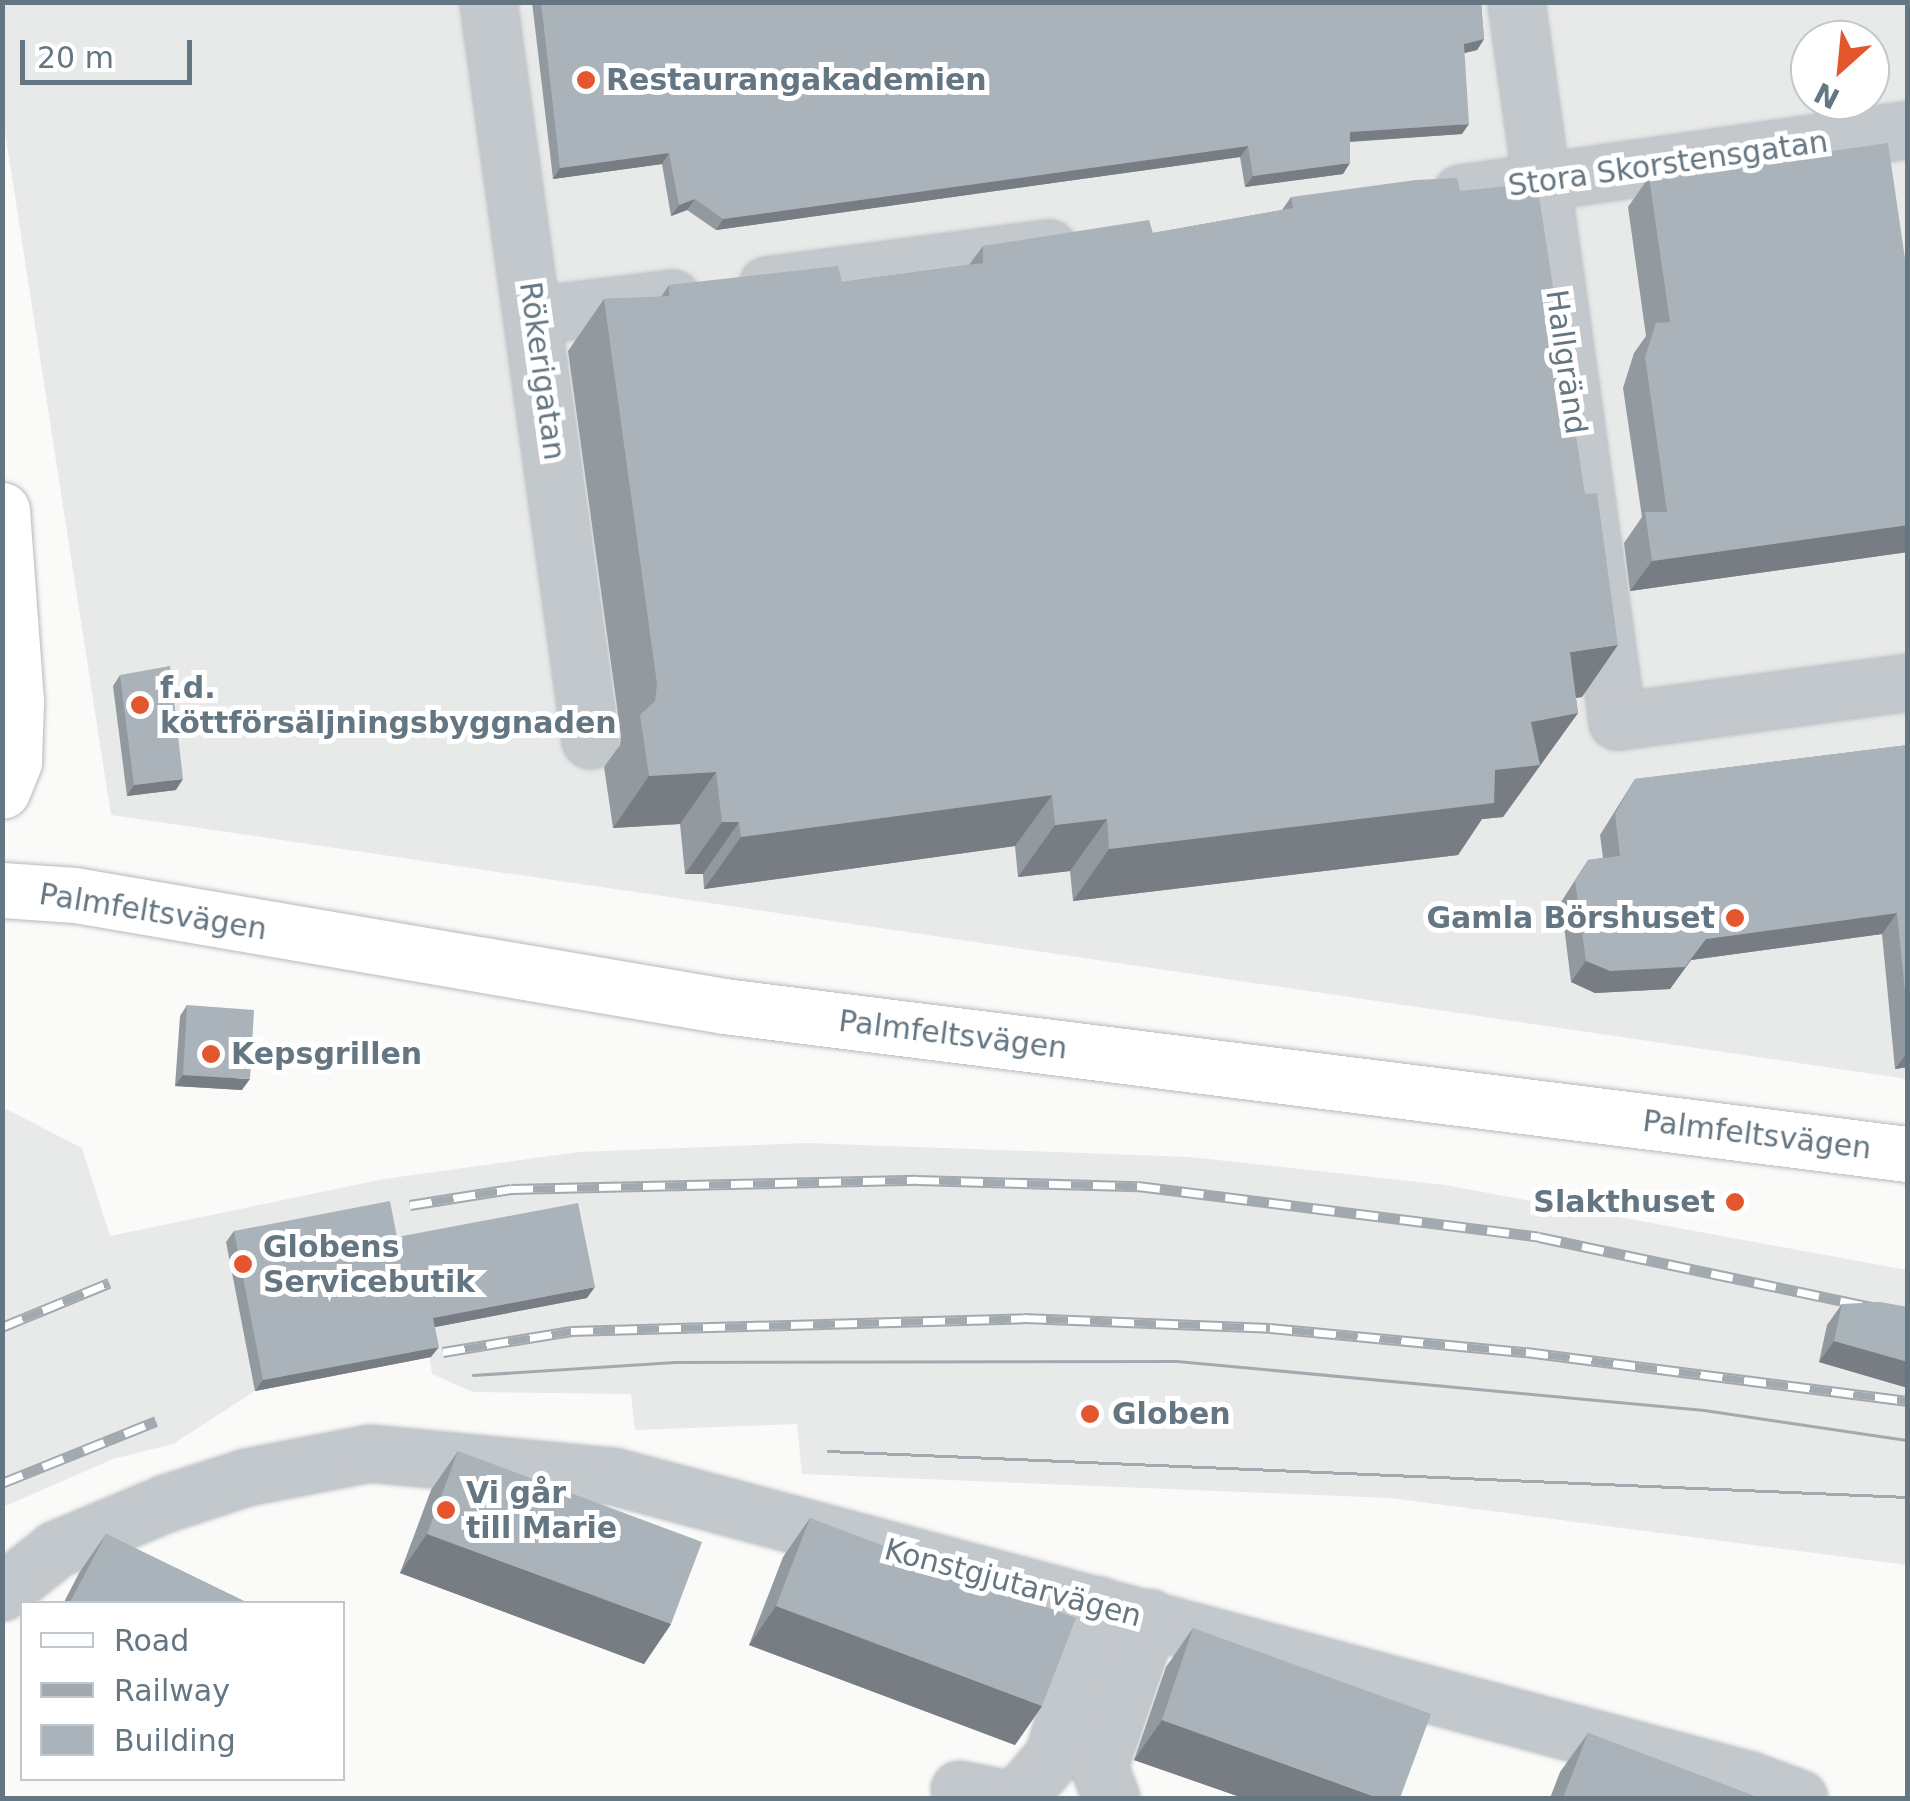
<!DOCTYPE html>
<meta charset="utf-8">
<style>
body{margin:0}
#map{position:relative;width:1910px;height:1801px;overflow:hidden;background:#fafaf8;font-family:"DejaVu Sans",sans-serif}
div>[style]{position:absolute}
.built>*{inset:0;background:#e8e9e9}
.roads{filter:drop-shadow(0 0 2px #b5babe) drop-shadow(0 0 2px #b5babe)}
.minor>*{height:55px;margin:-27.5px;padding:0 27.5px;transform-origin:27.5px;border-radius:27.5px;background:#c3c8cc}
.major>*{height:55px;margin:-27.5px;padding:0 27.5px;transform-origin:27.5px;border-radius:27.5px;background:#fff}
.tram>*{height:2.5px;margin:-1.25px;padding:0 1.25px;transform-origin:1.25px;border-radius:1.25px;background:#a2aab0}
.rail>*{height:11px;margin-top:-5.5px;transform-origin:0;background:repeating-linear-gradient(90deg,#fff 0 22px,#a2aab0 0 44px);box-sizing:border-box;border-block:2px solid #a2aab0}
.wall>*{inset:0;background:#929a9f}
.shaded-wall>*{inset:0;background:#777d82}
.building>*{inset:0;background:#aab3b9}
.dots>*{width:28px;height:28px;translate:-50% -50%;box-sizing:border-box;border:5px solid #fff;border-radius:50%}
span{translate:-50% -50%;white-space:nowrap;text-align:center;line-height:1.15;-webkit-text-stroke:10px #fff;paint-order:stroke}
.poi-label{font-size:30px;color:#657683;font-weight:700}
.left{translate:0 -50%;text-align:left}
.right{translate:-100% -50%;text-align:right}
.street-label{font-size:30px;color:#657683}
.frame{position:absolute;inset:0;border:5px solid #657683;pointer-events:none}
.legend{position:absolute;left:20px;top:1601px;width:325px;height:180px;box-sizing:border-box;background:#fff;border:2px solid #c1c8cd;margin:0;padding:12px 18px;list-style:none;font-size:30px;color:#657683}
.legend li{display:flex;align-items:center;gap:20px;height:50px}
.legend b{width:50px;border:2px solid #c1c8cd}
.north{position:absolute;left:1790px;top:20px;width:100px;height:100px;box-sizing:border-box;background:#fff;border:2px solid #c1c8cd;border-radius:50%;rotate:207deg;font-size:28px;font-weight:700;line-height:40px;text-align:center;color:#657683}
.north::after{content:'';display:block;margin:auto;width:35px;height:45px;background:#e4572e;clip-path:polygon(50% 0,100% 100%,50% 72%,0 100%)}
.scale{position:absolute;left:20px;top:40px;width:172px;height:45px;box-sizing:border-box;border:5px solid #657683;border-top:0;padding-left:12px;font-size:30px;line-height:35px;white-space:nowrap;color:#657683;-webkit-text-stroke:8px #fff;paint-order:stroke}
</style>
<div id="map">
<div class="built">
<i style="clip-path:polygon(evenodd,2px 3px,1907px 3px,1907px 1079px,111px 815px,3px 119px,2px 3px,1810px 40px,1870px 40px,1870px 100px,1810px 100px,1810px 40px)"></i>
<i style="clip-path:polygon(2px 1107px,82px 1148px,110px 1236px,384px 1179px,579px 1152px,808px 1143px,1190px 1157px,1445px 1185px,1907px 1270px,1907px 1565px,1390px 1498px,802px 1474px,797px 1424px,635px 1430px,631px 1394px,473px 1392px,432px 1374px,427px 1340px,255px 1391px,173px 1444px,113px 1459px,3px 1507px)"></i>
</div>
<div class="roads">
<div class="minor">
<i style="left:488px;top:2px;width:745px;rotate:82.13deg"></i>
<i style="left:1516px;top:2px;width:726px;rotate:82deg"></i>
<i style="left:1617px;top:721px;width:294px;rotate:-7.6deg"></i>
<i style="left:1461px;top:193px;width:452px;rotate:-8.1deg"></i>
<i style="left:767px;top:285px;width:284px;rotate:-7.5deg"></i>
<i style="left:536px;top:315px;width:137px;rotate:-7.1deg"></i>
<i style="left:2px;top:1592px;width:69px;rotate:-38.5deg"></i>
<i style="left:56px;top:1549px;width:119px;rotate:-22.7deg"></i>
<i style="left:166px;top:1503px;width:84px;rotate:-18deg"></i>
<i style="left:246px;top:1477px;width:125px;rotate:-11deg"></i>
<i style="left:369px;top:1453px;width:245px;rotate:5.4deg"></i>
<i style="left:613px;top:1476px;width:1177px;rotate:14.97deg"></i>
<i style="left:1750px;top:1780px;width:52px;rotate:20.2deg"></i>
<i style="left:959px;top:1789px;width:46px;rotate:11.3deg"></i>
<i style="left:1017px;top:1798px;width:55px;rotate:-49.4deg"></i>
<i style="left:1053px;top:1756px;width:158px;rotate:-73.1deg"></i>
<i style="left:1111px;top:1798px;width:34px;rotate:-111deg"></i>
<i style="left:1099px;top:1766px;width:157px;rotate:-71deg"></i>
</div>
<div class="major">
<i style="left:2px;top:510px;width:193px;rotate:85.8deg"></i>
<i style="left:16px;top:702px;width:60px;rotate:91.9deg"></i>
<i style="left:14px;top:762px;width:31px;rotate:112deg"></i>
<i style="left:2px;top:890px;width:73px;rotate:3.9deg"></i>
<i style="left:75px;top:895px;width:658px;rotate:9.71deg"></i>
<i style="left:724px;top:1006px;width:1193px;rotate:7.13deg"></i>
</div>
</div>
<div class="tram">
<i style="left:473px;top:1375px;width:202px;rotate:-3.7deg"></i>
<i style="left:675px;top:1362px;width:502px;rotate:-0.11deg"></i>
<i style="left:1177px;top:1361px;width:529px;rotate:5.31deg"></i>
<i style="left:1704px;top:1410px;width:206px;rotate:8.4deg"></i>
<i style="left:828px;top:1451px;width:1081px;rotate:2.44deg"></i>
</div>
<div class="rail">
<i style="left:410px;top:1205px;width:102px;rotate:-9deg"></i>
<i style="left:511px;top:1189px;width:406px;rotate:-1.3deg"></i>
<i style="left:917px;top:1180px;width:221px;rotate:1.6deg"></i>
<i style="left:1138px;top:1186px;width:404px;rotate:7.2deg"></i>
<i style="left:1539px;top:1237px;width:377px;rotate:11.9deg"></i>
<i style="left:2px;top:1327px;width:116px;rotate:-22.4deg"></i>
<i style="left:443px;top:1352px;width:130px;rotate:-9.3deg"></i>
<i style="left:571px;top:1331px;width:453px;rotate:-1.6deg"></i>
<i style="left:1024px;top:1318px;width:246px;rotate:2.3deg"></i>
<i style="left:1270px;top:1328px;width:257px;rotate:5.4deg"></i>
<i style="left:1526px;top:1352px;width:385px;rotate:7.3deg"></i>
<i style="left:2px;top:1483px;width:166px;rotate:-21.9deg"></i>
</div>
<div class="wall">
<i style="clip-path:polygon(532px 2px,1481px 2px,1484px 39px,1477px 50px,1464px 53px,1462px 134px,1350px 142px,1343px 174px,1245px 187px,1240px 157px,716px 230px,687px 210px,671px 216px,662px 164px,553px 179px)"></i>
<i style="clip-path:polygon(1649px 177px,1908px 279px,1908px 552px,1630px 591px,1624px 543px,1642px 517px,1623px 388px,1634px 353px,1646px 336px,1628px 207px)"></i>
<i style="clip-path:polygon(1291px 197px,1582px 697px,1576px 698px,1578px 713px,1503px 817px,1482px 819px,1458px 855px,1073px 901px,1070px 871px,1018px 877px,1015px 846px,704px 889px,703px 874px,685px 874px,680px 824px,613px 828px,604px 767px,620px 745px,621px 736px,568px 351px,604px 299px,661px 297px,669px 285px,842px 282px,969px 265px,983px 246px,1153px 233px,1282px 210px)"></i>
<i style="clip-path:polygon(120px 675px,176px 790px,127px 796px,113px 686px)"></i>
<i style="clip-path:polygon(1908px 745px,1908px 1067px,1895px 1069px,1882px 934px,1691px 960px,1670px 989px,1595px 993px,1571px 982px,1561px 902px,1588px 860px,1603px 858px,1600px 835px,1635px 779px)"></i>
<i style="clip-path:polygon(187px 1005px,242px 1090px,175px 1086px,180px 1016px)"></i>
<i style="clip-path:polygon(234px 1231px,397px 1237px,587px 1298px,435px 1327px,431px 1357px,255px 1391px,226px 1242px)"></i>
<i style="clip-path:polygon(1842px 1304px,1908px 1307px,1908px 1388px,1819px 1362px,1827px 1325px)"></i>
<i style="clip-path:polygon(458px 1451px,671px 1624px,644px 1664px,400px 1573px,431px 1490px)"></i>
<i style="clip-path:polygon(810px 1518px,1042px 1706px,1015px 1745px,749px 1645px,783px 1557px)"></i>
<i style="clip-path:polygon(106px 1534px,250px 1604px,63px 1604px,79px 1573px)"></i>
<i style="clip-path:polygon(1193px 1628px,1400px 1798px,1243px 1798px,1134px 1760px,1166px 1667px)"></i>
<i style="clip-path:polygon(1588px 1733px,1759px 1798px,1550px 1798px,1560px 1772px)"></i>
</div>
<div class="shaded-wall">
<i style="clip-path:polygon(1484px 39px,1477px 50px,1456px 55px,1464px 44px)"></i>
<i style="clip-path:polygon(1469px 124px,1462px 134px,1343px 142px,1350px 132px)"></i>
<i style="clip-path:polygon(1248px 146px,1240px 157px,716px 230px,723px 219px)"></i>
<i style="clip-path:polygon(669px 153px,662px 164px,553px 179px,560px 168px)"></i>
<i style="clip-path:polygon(1350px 163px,1343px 174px,1245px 187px,1253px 176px)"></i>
<i style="clip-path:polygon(695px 199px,687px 210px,671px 216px,679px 205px)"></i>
<i style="clip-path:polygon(1908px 525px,1908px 552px,1630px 591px,1652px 561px)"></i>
<i style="clip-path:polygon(1618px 645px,1582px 697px,1533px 704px,1570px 652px)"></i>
<i style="clip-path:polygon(1578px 713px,1503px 817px,1482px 819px,1458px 855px,1073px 901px,1109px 849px,1531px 722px)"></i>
<i style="clip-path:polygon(716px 772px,680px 824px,613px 828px,649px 776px)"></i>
<i style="clip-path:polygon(183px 779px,176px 790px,127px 796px,134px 785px)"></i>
<i style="clip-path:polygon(1052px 795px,1015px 846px,704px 889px,741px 837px)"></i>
<i style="clip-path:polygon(1107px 819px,1070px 871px,1018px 877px,1055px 825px)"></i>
<i style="clip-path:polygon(722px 822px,739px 822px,703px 874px,685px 874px)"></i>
<i style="clip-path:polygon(1897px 913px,1882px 934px,1691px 960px,1670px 989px,1595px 993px,1571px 982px,1586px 961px,1706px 939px)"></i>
<i style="clip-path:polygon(1908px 1052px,1908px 1067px,1895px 1069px)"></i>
<i style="clip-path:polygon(183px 1075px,250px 1079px,242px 1090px,175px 1086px)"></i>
<i style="clip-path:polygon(595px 1287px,587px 1298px,425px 1329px,433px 1318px)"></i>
<i style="clip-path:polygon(1834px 1341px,1908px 1362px,1908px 1388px,1819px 1362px)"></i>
<i style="clip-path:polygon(439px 1347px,431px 1357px,255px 1391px,263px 1380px)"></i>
<i style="clip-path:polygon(427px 1534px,671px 1624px,644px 1664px,400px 1573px)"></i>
<i style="clip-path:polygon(776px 1606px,1042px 1706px,1015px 1745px,749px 1645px)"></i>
<i style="clip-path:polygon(1162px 1720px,1378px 1798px,1243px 1798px,1134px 1760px)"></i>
</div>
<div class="building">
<i style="clip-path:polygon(541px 2px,1481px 2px,1484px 39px,1464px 44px,1469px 124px,1350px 132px,1350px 163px,1253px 176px,1248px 146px,723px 219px,695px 199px,679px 205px,669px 153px,560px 168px)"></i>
<i style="clip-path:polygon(1888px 143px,1908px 279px,1908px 525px,1652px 561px,1645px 512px,1667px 512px,1645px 357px,1656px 323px,1670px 322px,1649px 177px)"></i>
<i style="clip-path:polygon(1457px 178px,1460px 191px,1537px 183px,1585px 494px,1597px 493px,1618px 645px,1570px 652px,1578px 713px,1531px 722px,1540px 765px,1495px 770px,1494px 803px,1109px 849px,1107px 819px,1055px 825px,1052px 795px,741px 837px,739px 822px,722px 822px,716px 772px,649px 776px,640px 715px,655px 701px,657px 684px,604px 299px,669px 296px,669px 285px,838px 266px,842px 282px,983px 263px,983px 246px,1149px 220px,1153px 233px,1293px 208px,1291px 197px,1416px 180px)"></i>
<i style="clip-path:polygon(170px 666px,183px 779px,134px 785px,120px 675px)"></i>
<i style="clip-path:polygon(1908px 745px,1908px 1021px,1897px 913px,1706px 939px,1685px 967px,1610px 971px,1586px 961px,1575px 881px,1588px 860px,1620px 856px,1615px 814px,1635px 779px)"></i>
<i style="clip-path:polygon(187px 1005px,254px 1010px,250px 1079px,183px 1075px)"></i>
<i style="clip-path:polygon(390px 1201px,397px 1237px,578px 1203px,595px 1287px,433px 1318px,439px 1347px,263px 1380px,234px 1231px)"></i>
<i style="clip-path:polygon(1880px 1302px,1908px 1307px,1908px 1362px,1834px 1341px,1842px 1304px)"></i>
<i style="clip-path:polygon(458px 1451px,702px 1542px,671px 1624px,427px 1534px)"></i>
<i style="clip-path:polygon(810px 1518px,1076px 1618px,1042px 1706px,776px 1606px)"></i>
<i style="clip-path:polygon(106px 1534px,250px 1604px,69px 1604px)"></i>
<i style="clip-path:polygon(1193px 1628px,1431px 1714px,1400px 1798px,1378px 1798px,1162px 1720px)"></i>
<i style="clip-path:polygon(1588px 1733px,1759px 1798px,1563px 1798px)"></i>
</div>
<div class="dots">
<i style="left:586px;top:80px;background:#e4572e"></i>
<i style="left:140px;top:705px;background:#e4572e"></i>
<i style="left:1735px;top:918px;background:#e4572e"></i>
<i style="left:211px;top:1054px;background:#e4572e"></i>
<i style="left:1735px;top:1202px;background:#e4572e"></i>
<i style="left:243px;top:1264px;background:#e4572e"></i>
<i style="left:1090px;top:1414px;background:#e4572e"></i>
<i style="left:446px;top:1510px;background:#e4572e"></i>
</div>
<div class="poi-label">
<span class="left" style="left:606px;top:80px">Restaurangakademien</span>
<span class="left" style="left:160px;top:705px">f.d.<br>köttförsäljningsbyggnaden</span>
<span class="right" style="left:1715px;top:918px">Gamla Börshuset</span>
<span class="left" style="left:231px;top:1054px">Kepsgrillen</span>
<span class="right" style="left:1715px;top:1202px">Slakthuset</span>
<span class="left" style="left:263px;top:1264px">Globens<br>Servicebutik</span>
<span class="left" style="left:1112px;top:1414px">Globen</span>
<span class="left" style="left:466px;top:1510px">Vi går<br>till Marie</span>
</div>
<div class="street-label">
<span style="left:1668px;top:164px;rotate:-8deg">Stora Skorstensgatan</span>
<span style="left:1566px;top:362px;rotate:82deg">Hallgränd</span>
<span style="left:542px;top:371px;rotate:82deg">Rökerigatan</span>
<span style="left:153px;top:912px;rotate:9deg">Palmfeltsvägen</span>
<span style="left:953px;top:1035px;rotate:7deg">Palmfeltsvägen</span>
<span style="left:1757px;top:1135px;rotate:7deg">Palmfeltsvägen</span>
<span style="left:1013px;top:1583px;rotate:15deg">Konstgjutarvägen</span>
</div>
<div class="frame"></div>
<ul class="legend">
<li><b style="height:12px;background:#fff"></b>Road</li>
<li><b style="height:12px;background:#a2aab0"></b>Railway</li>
<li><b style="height:28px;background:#aab3b9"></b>Building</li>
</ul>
<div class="north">N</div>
<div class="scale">20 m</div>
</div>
